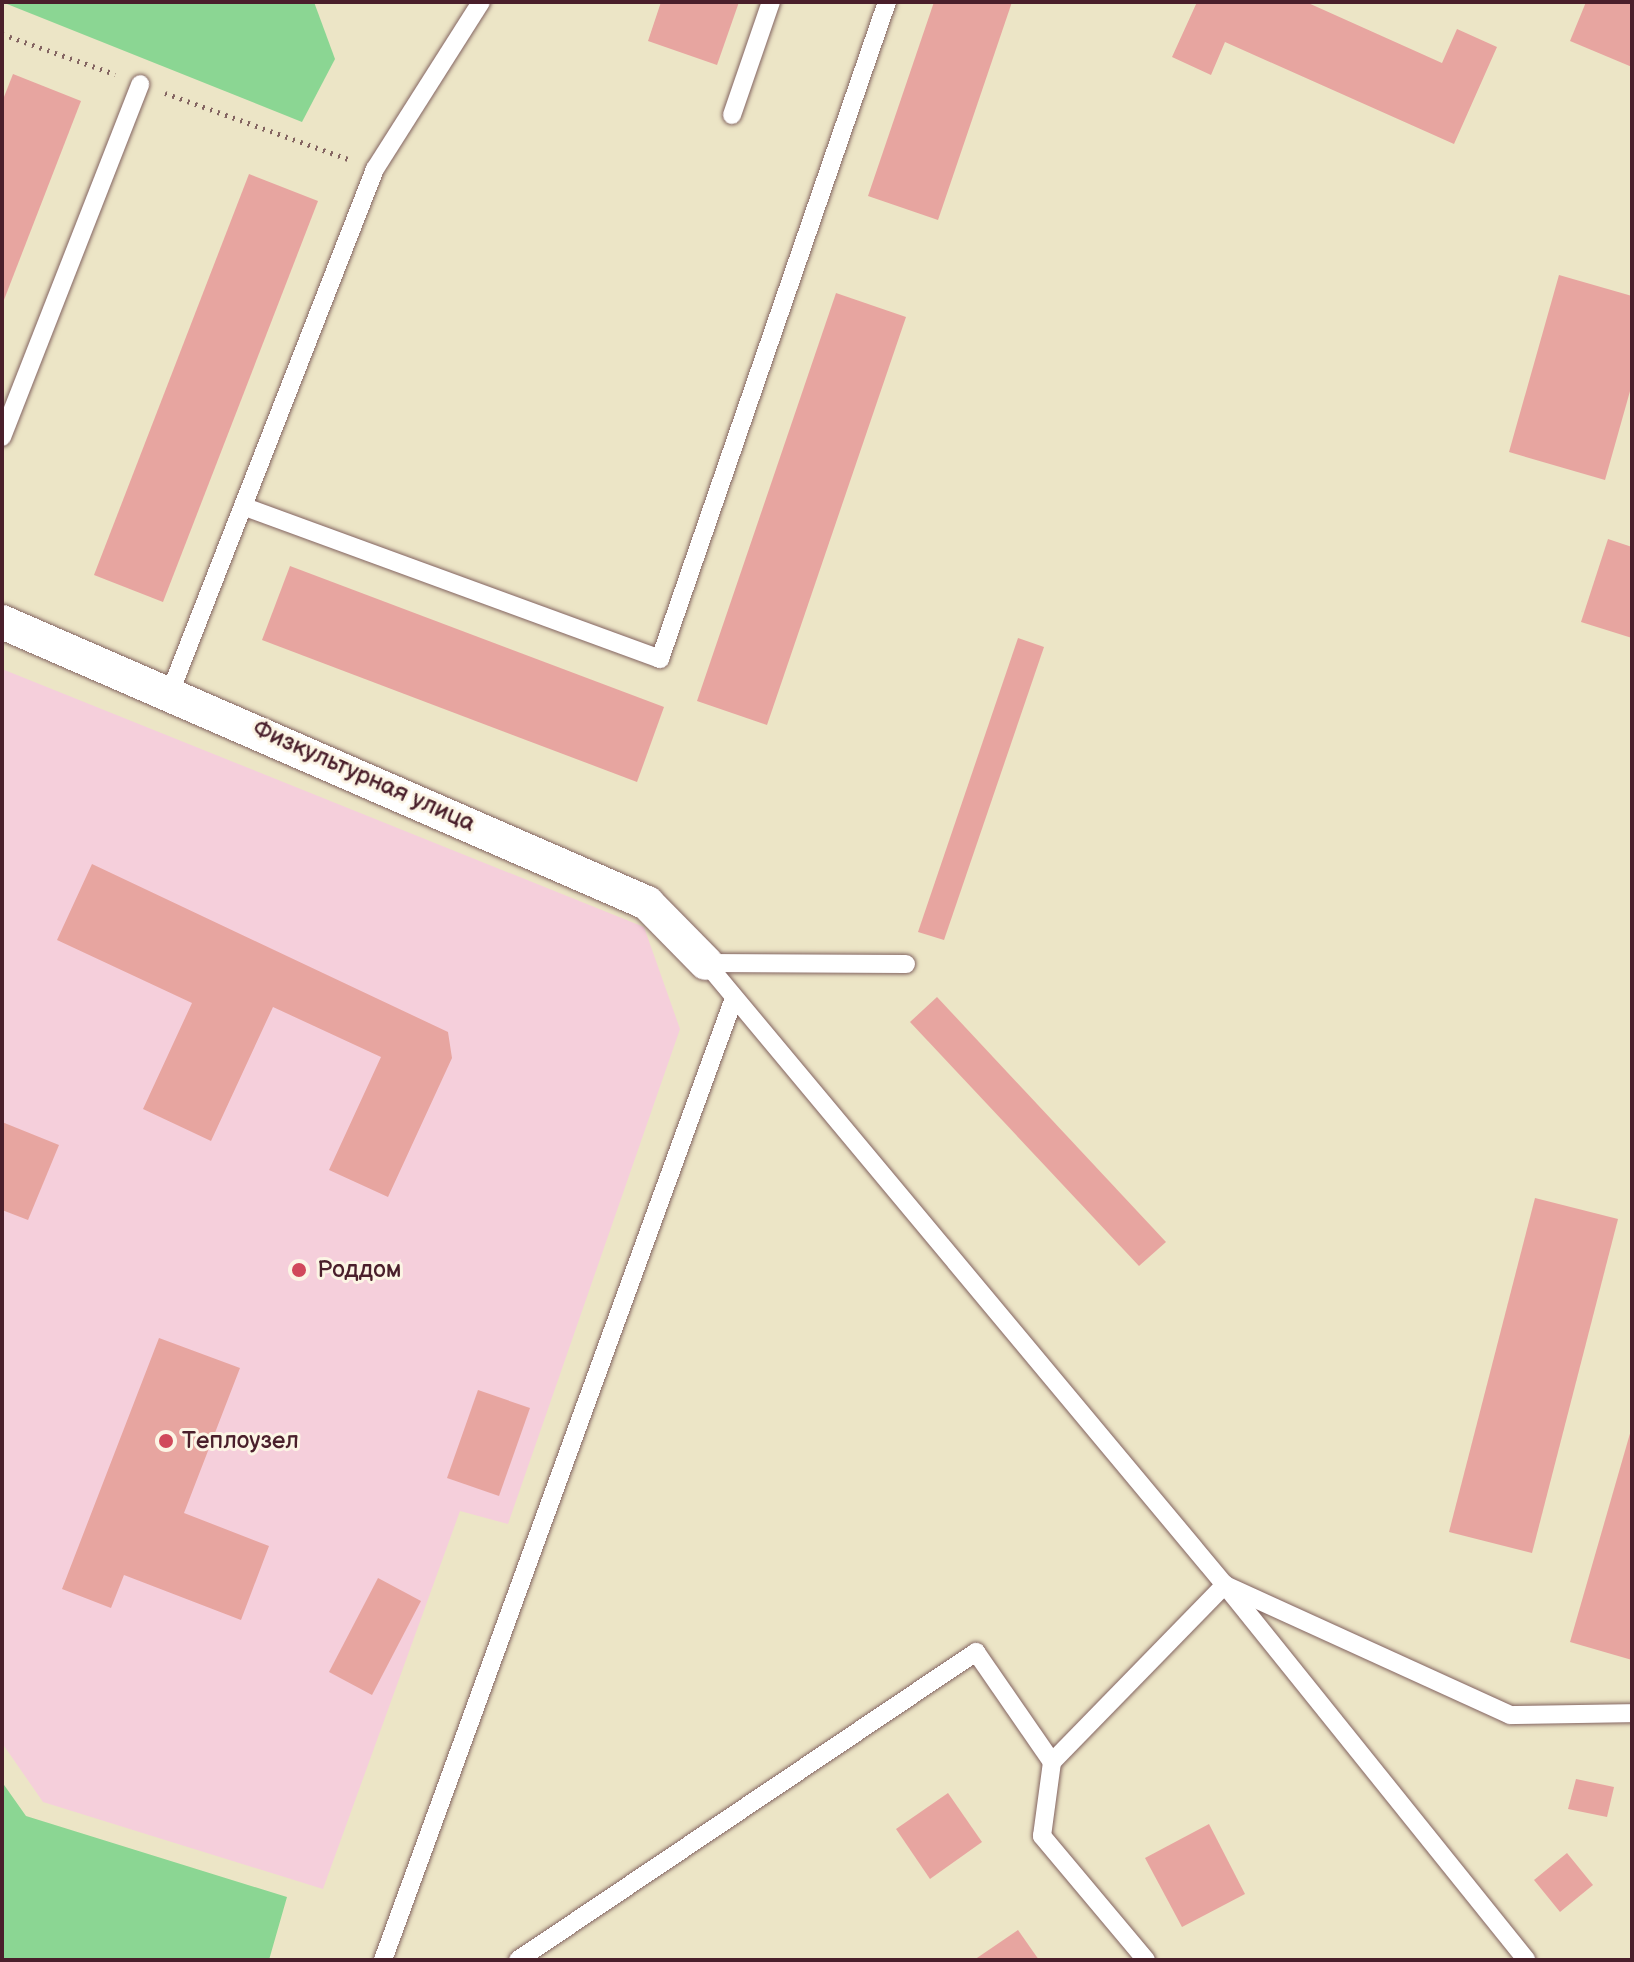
<!DOCTYPE html>
<meta charset="utf-8">
<style>
body{margin:0}
#map{position:relative;width:1634px;height:1962px;overflow:hidden;background:#ece5c6;font-family:"Balsamiq Sans",sans-serif}
div>[style]{position:absolute}
.built>*{inset:0;background:#f5cfdb}
.green>*{inset:0;background:#8bd693}
.building>*{inset:0;background:#e7a5a0}
.path>*{height:5px;margin-top:-2.5px;transform-origin:0;background:repeating-linear-gradient(90deg,#836461 0 2px,transparent 0 8px)}
.roads{filter:drop-shadow(0 0 2px #836461) drop-shadow(0 0 2px #836461)}
.lane>*{height:18px;margin:-9px;padding:0 9px;transform-origin:9px;border-radius:9px;background:#fff}
.street>*{height:34px;margin:-17px;padding:0 17px;transform-origin:17px;border-radius:17px;background:#fff}
.dots>*{width:22px;height:22px;translate:-50% -50%;box-sizing:border-box;border:4px solid #fcf5e5;border-radius:50%}
span{translate:-50% -50%;white-space:nowrap;text-align:center;line-height:1.15;-webkit-text-stroke:6px #fcf5e5;paint-order:stroke}
.street-label{font-size:24px;color:#4a1f2b}
.poi-label{font-size:24px;color:#4a1f2b}
.left{translate:0 -50%;text-align:left}
.frame{position:absolute;inset:0;border:4px solid #4a1f2b;pointer-events:none}
</style>
<div id="map">
<div class="built">
<i style="clip-path:polygon(2px 669px,644px 927px,680px 1029px,508px 1524px,460px 1511px,323px 1889px,43px 1802px,2px 1743px)"></i>
</div>
<div class="green">
<i style="clip-path:polygon(2px 2px,314px 2px,335px 59px,302px 122px)"></i>
<i style="clip-path:polygon(2px 1782px,26px 1816px,287px 1897px,269px 1960px,2px 1960px)"></i>
</div>
<div class="building">
<i style="clip-path:polygon(661px 2px,739px 2px,717px 65px,648px 41px)"></i>
<i style="clip-path:polygon(934px 2px,1012px 2px,938px 220px,868px 196px)"></i>
<i style="clip-path:polygon(1197px 2px,1306px 2px,1442px 63px,1457px 29px,1497px 47px,1454px 144px,1225px 42px,1211px 75px,1172px 57px)"></i>
<i style="clip-path:polygon(1586px 2px,1632px 3px,1632px 67px,1570px 41px)"></i>
<i style="clip-path:polygon(13px 74px,81px 101px,2px 305px,2px 102px)"></i>
<i style="clip-path:polygon(249px 174px,318px 201px,163px 602px,94px 575px)"></i>
<i style="clip-path:polygon(1559px 275px,1632px 296px,1632px 384px,1605px 480px,1509px 452px)"></i>
<i style="clip-path:polygon(836px 293px,906px 317px,767px 725px,697px 701px)"></i>
<i style="clip-path:polygon(1608px 539px,1632px 547px,1632px 638px,1581px 622px)"></i>
<i style="clip-path:polygon(290px 566px,664px 707px,637px 782px,262px 640px)"></i>
<i style="clip-path:polygon(1018px 638px,1044px 647px,944px 940px,918px 932px)"></i>
<i style="clip-path:polygon(92px 864px,448px 1032px,452px 1058px,388px 1197px,329px 1170px,381px 1057px,273px 1007px,211px 1141px,143px 1109px,192px 1003px,57px 940px)"></i>
<i style="clip-path:polygon(937px 997px,1166px 1242px,1139px 1266px,910px 1022px)"></i>
<i style="clip-path:polygon(2px 1122px,59px 1145px,28px 1220px,2px 1210px)"></i>
<i style="clip-path:polygon(1535px 1198px,1618px 1219px,1532px 1553px,1449px 1532px)"></i>
<i style="clip-path:polygon(159px 1338px,240px 1368px,184px 1513px,269px 1546px,241px 1620px,124px 1575px,111px 1608px,62px 1589px)"></i>
<i style="clip-path:polygon(478px 1390px,530px 1408px,499px 1496px,447px 1478px)"></i>
<i style="clip-path:polygon(1631px 1430px,1632px 1430px,1632px 1660px,1570px 1642px)"></i>
<i style="clip-path:polygon(378px 1578px,421px 1601px,372px 1695px,329px 1672px)"></i>
<i style="clip-path:polygon(1576px 1779px,1614px 1787px,1607px 1817px,1568px 1809px)"></i>
<i style="clip-path:polygon(948px 1793px,982px 1842px,930px 1879px,896px 1829px)"></i>
<i style="clip-path:polygon(1209px 1824px,1245px 1894px,1182px 1927px,1145px 1858px)"></i>
<i style="clip-path:polygon(1567px 1853px,1593px 1885px,1560px 1912px,1534px 1880px)"></i>
<i style="clip-path:polygon(1018px 1930px,1039px 1960px,974px 1960px)"></i>
</div>
<div class="path">
<i style="left:2px;top:34px;width:120px;rotate:19.5deg"></i>
<i style="left:165px;top:93px;width:195px;rotate:19.8deg"></i>
</div>
<div class="roads">
<div class="lane">
<i style="left:732px;top:115px;width:120px;rotate:-71deg"></i>
<i style="left:2px;top:437px;width:379px;rotate:-68.6deg"></i>
<i style="left:245px;top:507px;width:442px;rotate:20.1deg"></i>
<i style="left:660px;top:659px;width:695px;rotate:-70.94deg"></i>
<i style="left:171px;top:690px;width:560px;rotate:-68.62deg"></i>
<i style="left:375px;top:169px;width:198px;rotate:-57.6deg"></i>
<i style="left:706px;top:963px;width:810px;rotate:50.16deg"></i>
<i style="left:1225px;top:1585px;width:313px;rotate:24.5deg"></i>
<i style="left:1510px;top:1715px;width:122px;rotate:-0.9deg"></i>
<i style="left:706px;top:963px;width:200px;rotate:0.3deg"></i>
<i style="left:383px;top:1960px;width:1024px;rotate:-69.95deg"></i>
<i style="left:518px;top:1960px;width:552px;rotate:-33.92deg"></i>
<i style="left:976px;top:1652px;width:134px;rotate:55.4deg"></i>
<i style="left:1146px;top:1960px;width:162px;rotate:-130deg"></i>
<i style="left:1042px;top:1836px;width:75px;rotate:-82.3deg"></i>
<i style="left:1052px;top:1762px;width:248px;rotate:-45.7deg"></i>
<i style="left:1225px;top:1585px;width:481px;rotate:51.2deg"></i>
</div>
<div class="street">
<i style="left:2px;top:622px;width:704px;rotate:23.54deg"></i>
<i style="left:647px;top:903px;width:84px;rotate:45.5deg"></i>
</div>
</div>
<div class="dots">
<i style="left:299px;top:1270px;background:#d1495b"></i>
<i style="left:166px;top:1441px;background:#d1495b"></i>
</div>
<div class="street-label">
<span style="left:364px;top:776px;rotate:24deg">Физкультурная улица</span>
</div>
<div class="poi-label">
<span class="left" style="left:317px;top:1270px">Роддом</span>
<span class="left" style="left:182px;top:1441px">Теплоузел</span>
</div>
<div class="frame"></div>
</div>
